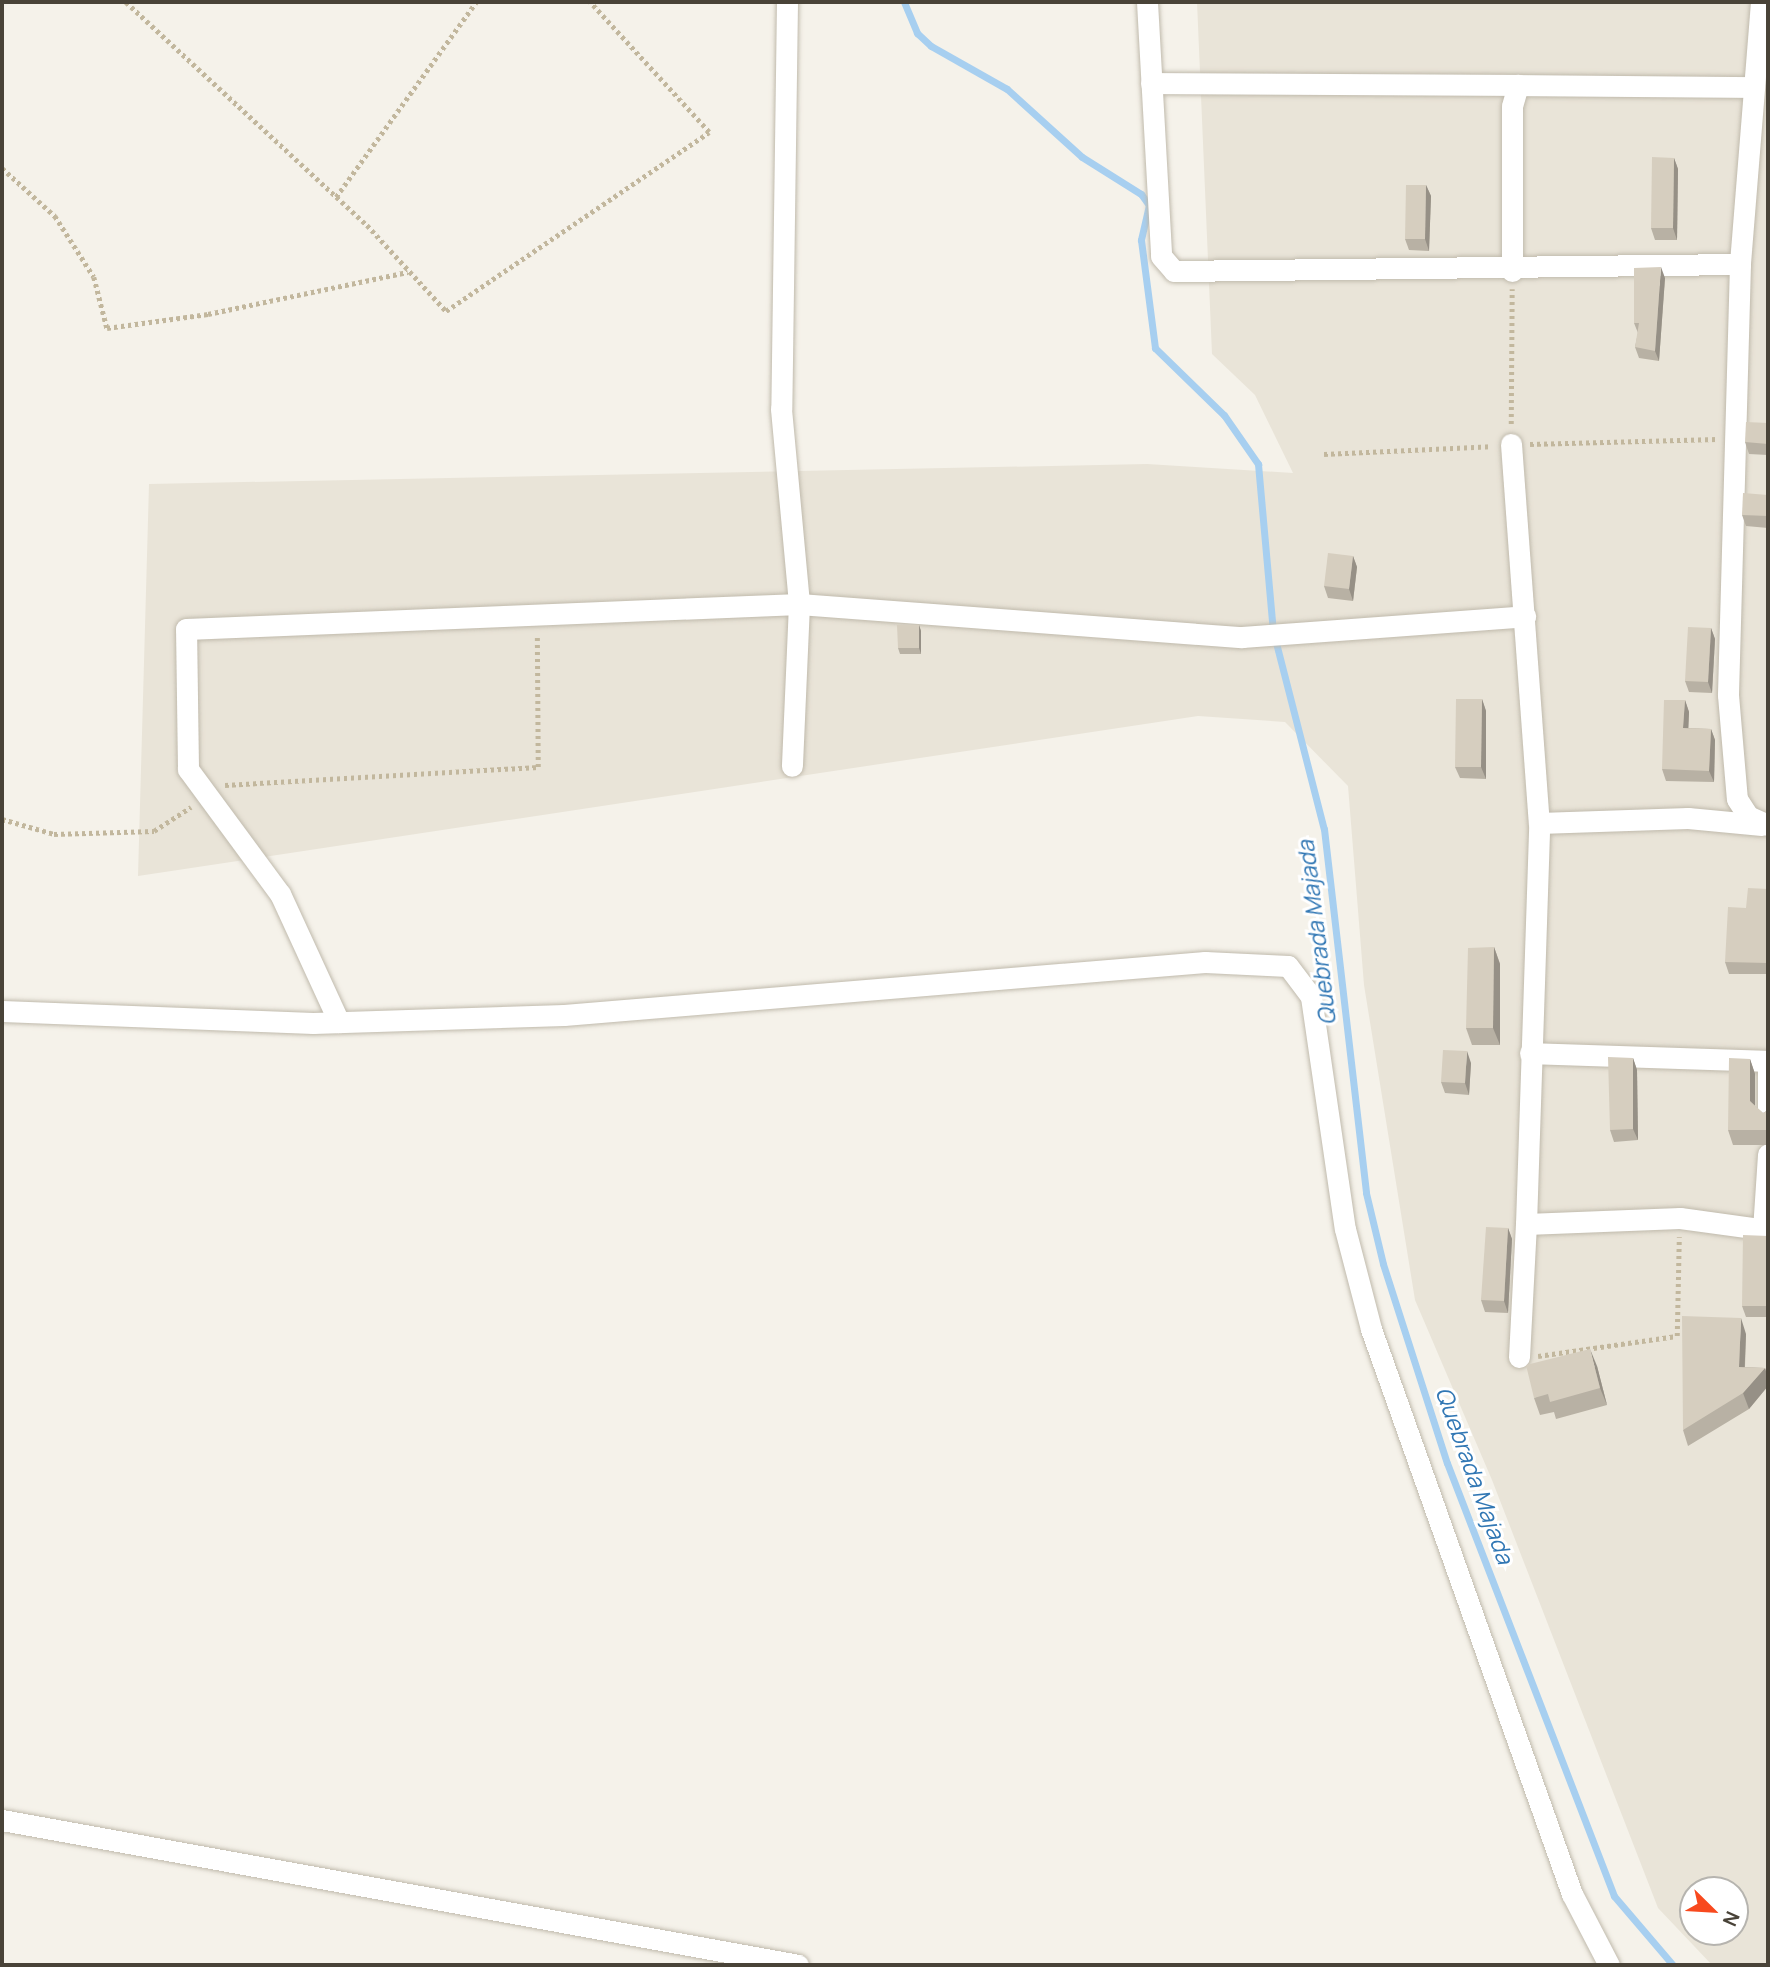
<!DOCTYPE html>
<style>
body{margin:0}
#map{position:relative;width:1770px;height:1967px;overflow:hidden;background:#f5f2ea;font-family:Manrope,sans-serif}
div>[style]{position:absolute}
.residential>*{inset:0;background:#e9e4d8}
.stream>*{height:7px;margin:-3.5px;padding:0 3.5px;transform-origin:3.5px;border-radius:3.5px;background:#a7cff0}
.path>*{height:4.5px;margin-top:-2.25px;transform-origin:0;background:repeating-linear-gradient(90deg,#c2b79d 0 3.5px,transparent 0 7px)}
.roads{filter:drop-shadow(0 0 2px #c0baac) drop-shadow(0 0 2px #c0baac)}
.minor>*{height:21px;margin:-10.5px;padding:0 10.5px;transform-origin:10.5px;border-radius:10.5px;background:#fff}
.wall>*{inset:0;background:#b8b1a4}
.shaded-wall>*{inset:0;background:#969086}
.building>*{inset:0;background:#d6cebf}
span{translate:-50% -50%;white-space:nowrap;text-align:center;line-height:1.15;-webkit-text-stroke:6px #fff;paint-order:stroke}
.water-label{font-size:23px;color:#3177b4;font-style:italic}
.frame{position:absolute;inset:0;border:4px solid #494338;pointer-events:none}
.north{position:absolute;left:1679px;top:1876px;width:70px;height:70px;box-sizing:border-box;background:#fff;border:2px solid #b6b4af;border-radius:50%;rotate:114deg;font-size:19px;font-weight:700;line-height:28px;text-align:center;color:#494338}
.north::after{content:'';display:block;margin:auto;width:24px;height:32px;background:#f8491e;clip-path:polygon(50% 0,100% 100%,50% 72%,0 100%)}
</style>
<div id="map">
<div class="residential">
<i style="clip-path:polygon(evenodd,1197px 2px,1768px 2px,1768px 1965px,1712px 1965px,1658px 1908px,1492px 1480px,1415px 1300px,1364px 985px,1348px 786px,1285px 722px,1198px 716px,138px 876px,149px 484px,1147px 464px,1293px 473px,1255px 395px,1212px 354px,1197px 2px,1693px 1890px,1735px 1890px,1735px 1932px,1693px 1932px,1693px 1890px)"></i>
</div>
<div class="stream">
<i style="left:904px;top:2px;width:34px;rotate:67deg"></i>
<i style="left:917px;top:33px;width:19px;rotate:43deg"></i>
<i style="left:931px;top:46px;width:87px;rotate:29.5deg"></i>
<i style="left:1007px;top:89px;width:101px;rotate:42.2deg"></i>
<i style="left:1082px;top:157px;width:70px;rotate:32.1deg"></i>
<i style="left:1141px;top:194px;width:14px;rotate:54deg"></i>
<i style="left:1149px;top:205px;width:36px;rotate:103deg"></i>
<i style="left:1141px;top:240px;width:109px;rotate:82.6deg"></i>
<i style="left:1155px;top:348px;width:96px;rotate:44.2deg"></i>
<i style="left:1224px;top:415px;width:60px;rotate:55.2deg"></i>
<i style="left:1258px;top:464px;width:168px;rotate:84.9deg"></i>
<i style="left:1273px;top:631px;width:204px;rotate:75.6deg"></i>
<i style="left:1324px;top:829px;width:366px;rotate:83.4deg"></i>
<i style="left:1366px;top:1193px;width:73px;rotate:76.5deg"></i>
<i style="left:1383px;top:1264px;width:209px;rotate:72.2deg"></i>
<i style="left:1447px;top:1463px;width:464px;rotate:68.9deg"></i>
<i style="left:1614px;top:1896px;width:91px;rotate:49.5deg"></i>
</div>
<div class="path">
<i style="left:126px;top:2px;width:328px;rotate:42.8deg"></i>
<i style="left:367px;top:225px;width:117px;rotate:47.4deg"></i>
<i style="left:446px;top:311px;width:318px;rotate:-34.2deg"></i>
<i style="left:709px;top:132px;width:176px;rotate:-132.5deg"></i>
<i style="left:2px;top:168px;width:72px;rotate:42.2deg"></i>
<i style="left:55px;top:216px;width:72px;rotate:57.4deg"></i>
<i style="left:94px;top:277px;width:53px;rotate:75.7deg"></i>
<i style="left:107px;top:328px;width:102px;rotate:-7.9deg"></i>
<i style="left:208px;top:314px;width:204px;rotate:-11.9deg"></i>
<i style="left:336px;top:197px;width:240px;rotate:-54.3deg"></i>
<i style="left:1511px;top:424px;width:135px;rotate:-89.6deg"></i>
<i style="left:1530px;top:444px;width:187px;rotate:-1.5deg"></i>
<i style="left:1324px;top:454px;width:167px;rotate:-2.7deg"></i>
<i style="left:225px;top:785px;width:314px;rotate:-3.3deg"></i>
<i style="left:538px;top:767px;width:133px;rotate:-90.4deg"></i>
<i style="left:2px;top:819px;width:54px;rotate:16.1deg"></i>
<i style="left:54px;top:834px;width:100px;rotate:-1.7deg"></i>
<i style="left:154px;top:831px;width:44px;rotate:-33deg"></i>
<i style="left:1538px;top:1356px;width:140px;rotate:-8.2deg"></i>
<i style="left:1677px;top:1336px;width:99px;rotate:-88.8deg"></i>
</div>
<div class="roads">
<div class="minor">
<i style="left:787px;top:2px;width:407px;rotate:90.8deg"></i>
<i style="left:781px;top:409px;width:196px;rotate:84.7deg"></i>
<i style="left:799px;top:604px;width:162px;rotate:92.5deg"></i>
<i style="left:1147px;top:2px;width:254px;rotate:86.8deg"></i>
<i style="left:1161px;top:256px;width:20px;rotate:49deg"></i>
<i style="left:1174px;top:271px;width:566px;rotate:-0.71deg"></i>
<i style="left:1761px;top:2px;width:263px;rotate:94.6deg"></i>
<i style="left:1740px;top:264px;width:431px;rotate:91.6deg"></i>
<i style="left:1728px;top:695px;width:104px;rotate:85.1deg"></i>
<i style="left:1737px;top:799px;width:20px;rotate:57deg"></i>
<i style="left:1748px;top:816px;width:22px;rotate:24deg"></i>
<i style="left:1151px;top:83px;width:367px;rotate:0.3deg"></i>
<i style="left:1512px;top:271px;width:165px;rotate:-90deg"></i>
<i style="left:1512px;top:106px;width:22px;rotate:-74deg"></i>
<i style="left:1518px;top:85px;width:233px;rotate:0.5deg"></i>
<i style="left:1511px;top:444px;width:380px;rotate:85.8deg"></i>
<i style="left:2px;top:1011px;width:311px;rotate:2.2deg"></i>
<i style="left:313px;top:1023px;width:251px;rotate:-1.8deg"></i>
<i style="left:564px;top:1015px;width:643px;rotate:-4.73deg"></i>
<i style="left:1205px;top:962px;width:83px;rotate:2.8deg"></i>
<i style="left:1288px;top:966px;width:39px;rotate:53deg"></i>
<i style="left:1311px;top:997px;width:234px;rotate:81.7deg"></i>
<i style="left:1345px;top:1229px;width:103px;rotate:75.4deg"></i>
<i style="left:1371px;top:1329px;width:600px;rotate:70.42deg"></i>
<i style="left:1572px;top:1894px;width:80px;rotate:62.5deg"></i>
<i style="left:339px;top:1022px;width:141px;rotate:-114.7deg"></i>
<i style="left:280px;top:894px;width:155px;rotate:-126.4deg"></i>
<i style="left:188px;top:769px;width:140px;rotate:-90.8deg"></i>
<i style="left:186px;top:629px;width:614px;rotate:-2.34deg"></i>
<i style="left:799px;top:604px;width:444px;rotate:4.3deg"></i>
<i style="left:1242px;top:637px;width:284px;rotate:-4.2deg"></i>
<i style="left:1530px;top:1053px;width:238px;rotate:1.9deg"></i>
<i style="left:1768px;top:1061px;width:54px;rotate:90deg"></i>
<i style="left:1526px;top:1224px;width:401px;rotate:-88.1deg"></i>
<i style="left:1539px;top:823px;width:149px;rotate:-1.9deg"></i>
<i style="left:1688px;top:818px;width:74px;rotate:5.4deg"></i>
<i style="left:1763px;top:1230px;width:76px;rotate:-86.2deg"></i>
<i style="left:1519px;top:1357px;width:133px;rotate:-87deg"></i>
<i style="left:1526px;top:1224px;width:154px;rotate:-2.2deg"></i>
<i style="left:1680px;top:1218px;width:89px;rotate:7.8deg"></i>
<i style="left:2px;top:1820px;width:809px;rotate:10.32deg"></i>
</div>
</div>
<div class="wall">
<i style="clip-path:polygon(1674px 158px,1678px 169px,1677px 240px,1655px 240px,1651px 228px)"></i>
<i style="clip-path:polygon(1426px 185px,1431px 196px,1429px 251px,1409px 250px,1405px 239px)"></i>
<i style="clip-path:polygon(1665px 278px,1659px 361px,1639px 358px,1635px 347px,1638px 333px,1634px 323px)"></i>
<i style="clip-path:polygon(1768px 423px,1768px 455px,1749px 454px,1745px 442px)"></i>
<i style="clip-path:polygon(1768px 495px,1768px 528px,1746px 526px,1742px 515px)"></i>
<i style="clip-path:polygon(1353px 556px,1357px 567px,1353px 601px,1328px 598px,1324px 586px)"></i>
<i style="clip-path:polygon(919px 625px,921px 631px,921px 654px,900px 654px,898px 648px)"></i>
<i style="clip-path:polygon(1711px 628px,1715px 639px,1712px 693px,1689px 692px,1685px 681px)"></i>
<i style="clip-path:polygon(1482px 699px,1486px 711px,1486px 779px,1460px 778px,1455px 767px)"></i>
<i style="clip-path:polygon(1685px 700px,1689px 712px,1688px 728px,1711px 729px,1715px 740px,1714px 782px,1666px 781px,1662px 769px)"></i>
<i style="clip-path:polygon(1768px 889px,1768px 974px,1729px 974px,1725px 962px,1746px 908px)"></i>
<i style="clip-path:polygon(1494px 947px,1500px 964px,1500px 1045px,1472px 1045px,1466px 1028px)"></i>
<i style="clip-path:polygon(1633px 1058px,1637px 1070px,1638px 1140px,1614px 1142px,1610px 1130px)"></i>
<i style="clip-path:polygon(1750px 1059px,1755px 1074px,1755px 1106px,1763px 1113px,1768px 1110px,1768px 1145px,1733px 1145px,1728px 1130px)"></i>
<i style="clip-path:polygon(1471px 1063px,1469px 1095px,1445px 1093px,1441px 1082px)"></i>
<i style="clip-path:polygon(1508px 1228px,1512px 1239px,1508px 1313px,1485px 1312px,1481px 1300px)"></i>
<i style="clip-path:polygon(1768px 1236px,1768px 1317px,1746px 1317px,1742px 1306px)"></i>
<i style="clip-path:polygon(1746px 1334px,1745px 1367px,1765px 1368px,1768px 1378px,1768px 1386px,1749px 1409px,1688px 1446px,1683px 1430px)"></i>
<i style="clip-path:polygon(1597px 1366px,1607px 1405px,1556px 1419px,1554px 1412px,1540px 1415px,1534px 1398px)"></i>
</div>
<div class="shaded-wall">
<i style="clip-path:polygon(1674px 158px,1678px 169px,1677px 240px,1673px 228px)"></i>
<i style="clip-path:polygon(1426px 185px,1431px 196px,1429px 251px,1425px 239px)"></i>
<i style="clip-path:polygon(1661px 267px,1665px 278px,1659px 361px,1655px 351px)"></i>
<i style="clip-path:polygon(1353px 556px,1357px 567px,1353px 601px,1349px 589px)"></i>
<i style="clip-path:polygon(919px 625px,921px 631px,921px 654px,919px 648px)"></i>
<i style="clip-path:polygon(1711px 628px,1715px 639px,1712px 693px,1708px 682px)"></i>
<i style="clip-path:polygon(1482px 699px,1486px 711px,1486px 779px,1481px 767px)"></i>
<i style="clip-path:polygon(1685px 700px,1689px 712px,1688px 739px,1683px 728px)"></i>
<i style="clip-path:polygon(1711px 729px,1715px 740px,1714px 782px,1709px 771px)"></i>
<i style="clip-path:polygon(1494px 947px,1500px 964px,1500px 1045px,1493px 1028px)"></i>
<i style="clip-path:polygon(1467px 1051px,1471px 1063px,1469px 1095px,1465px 1083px)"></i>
<i style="clip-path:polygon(1633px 1058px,1637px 1070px,1638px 1140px,1633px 1129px)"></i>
<i style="clip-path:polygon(1750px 1059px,1755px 1074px,1755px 1116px,1750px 1101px)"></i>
<i style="clip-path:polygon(1508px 1228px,1512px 1239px,1508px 1313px,1504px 1301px)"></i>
<i style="clip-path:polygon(1741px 1318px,1746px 1334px,1744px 1382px,1739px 1367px)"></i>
<i style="clip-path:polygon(1590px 1349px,1597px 1366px,1607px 1405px,1600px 1388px)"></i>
<i style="clip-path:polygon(1765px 1368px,1768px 1378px,1768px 1386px,1749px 1409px,1743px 1393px)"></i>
</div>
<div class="building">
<i style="clip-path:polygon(1652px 157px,1674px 158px,1673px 228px,1651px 228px)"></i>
<i style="clip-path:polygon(1406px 185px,1426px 185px,1425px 239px,1405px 239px)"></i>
<i style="clip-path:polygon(1661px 267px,1655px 351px,1635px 347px,1639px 323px,1634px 323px,1634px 268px)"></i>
<i style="clip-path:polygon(1746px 422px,1768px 423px,1768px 444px,1745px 442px)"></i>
<i style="clip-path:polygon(1743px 493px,1768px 495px,1768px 516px,1742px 515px)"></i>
<i style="clip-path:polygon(1328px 553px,1353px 556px,1349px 589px,1324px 586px)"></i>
<i style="clip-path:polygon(897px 625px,919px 625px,919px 648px,898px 648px)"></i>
<i style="clip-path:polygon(1688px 627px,1711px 628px,1708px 682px,1685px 681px)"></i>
<i style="clip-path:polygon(1456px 699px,1482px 699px,1481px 767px,1455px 767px)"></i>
<i style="clip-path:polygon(1664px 700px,1685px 700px,1683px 728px,1711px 729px,1709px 771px,1662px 769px)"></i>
<i style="clip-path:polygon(1748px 888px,1768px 889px,1768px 963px,1725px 962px,1728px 907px,1746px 908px)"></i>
<i style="clip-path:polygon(1494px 947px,1493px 1028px,1466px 1028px,1468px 948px)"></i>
<i style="clip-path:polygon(1443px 1050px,1467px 1051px,1465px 1083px,1441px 1082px)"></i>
<i style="clip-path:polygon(1608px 1057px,1633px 1058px,1633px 1129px,1610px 1130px)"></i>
<i style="clip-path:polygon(1729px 1058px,1750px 1059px,1750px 1101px,1763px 1113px,1768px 1110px,1768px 1130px,1728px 1130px)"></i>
<i style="clip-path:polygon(1486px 1227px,1508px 1228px,1504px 1301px,1481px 1300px)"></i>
<i style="clip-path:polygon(1743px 1235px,1768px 1236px,1768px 1306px,1742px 1306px)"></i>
<i style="clip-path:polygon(1682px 1316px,1741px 1318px,1739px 1367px,1765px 1368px,1743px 1393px,1683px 1430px)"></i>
<i style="clip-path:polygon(1590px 1349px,1600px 1388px,1550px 1402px,1548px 1394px,1534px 1398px,1526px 1365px)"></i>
</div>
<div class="water-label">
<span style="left:1316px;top:933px;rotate:-97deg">Quebrada Majada</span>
<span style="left:1475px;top:1475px;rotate:70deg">Quebrada Majada</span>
</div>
<div class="frame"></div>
<div class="north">N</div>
</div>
